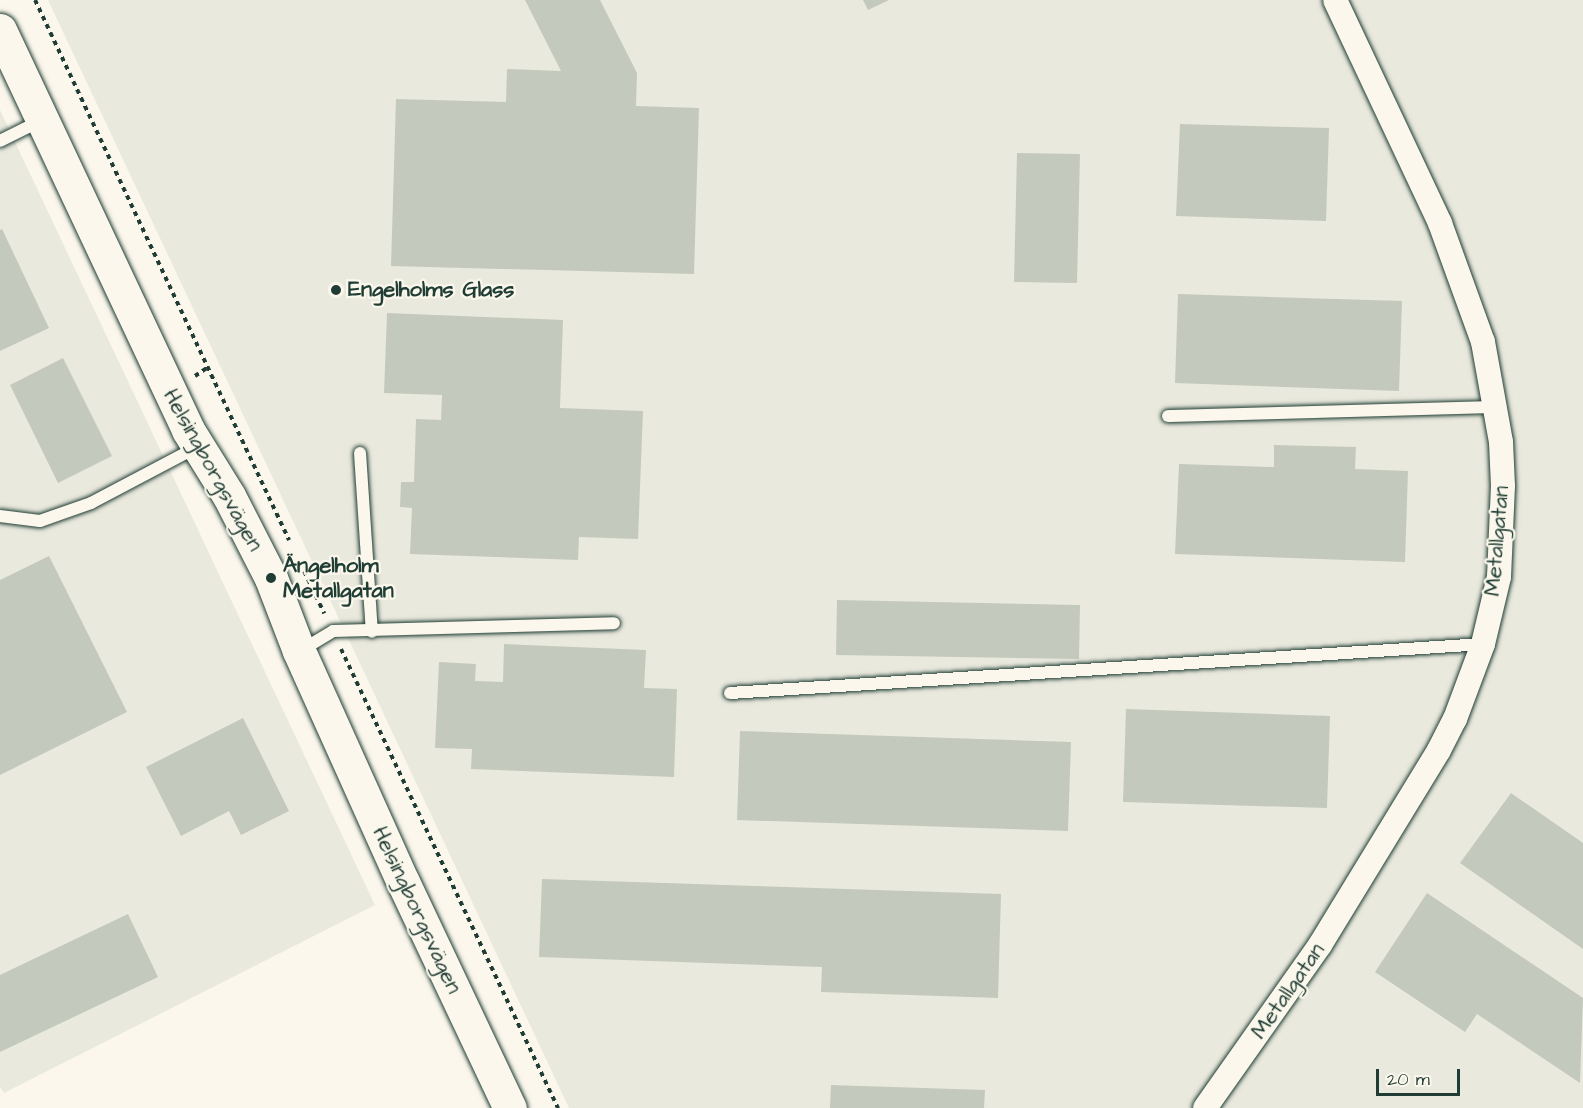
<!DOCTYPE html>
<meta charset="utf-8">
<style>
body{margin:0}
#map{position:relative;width:1583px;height:1108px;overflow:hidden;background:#fbf7ec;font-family:"Architects Daughter",sans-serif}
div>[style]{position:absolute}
.built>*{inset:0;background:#eae9de}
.building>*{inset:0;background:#c4c9be}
.path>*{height:4px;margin-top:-2px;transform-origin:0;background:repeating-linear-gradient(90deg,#1f3d34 0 4.5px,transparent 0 9px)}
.roads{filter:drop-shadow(0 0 2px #1f3d34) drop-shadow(0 0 2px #1f3d34)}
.service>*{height:12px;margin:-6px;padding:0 6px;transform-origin:6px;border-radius:6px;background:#fbf7ec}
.minor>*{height:24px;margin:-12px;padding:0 12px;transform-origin:12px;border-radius:12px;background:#fbf7ec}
.secondary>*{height:33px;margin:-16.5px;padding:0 16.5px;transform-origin:16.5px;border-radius:16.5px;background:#fbf7ec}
.dots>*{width:16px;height:16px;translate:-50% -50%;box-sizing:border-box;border:3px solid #fbf7ec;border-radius:50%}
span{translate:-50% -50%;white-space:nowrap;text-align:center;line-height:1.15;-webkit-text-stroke:4.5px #fbf7ec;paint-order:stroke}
.poi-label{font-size:22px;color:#1f3d34;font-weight:700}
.left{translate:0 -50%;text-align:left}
.street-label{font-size:22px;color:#1f3d34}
.scale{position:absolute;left:1376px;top:1069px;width:84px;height:27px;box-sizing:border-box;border:3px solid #1f3d34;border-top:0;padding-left:8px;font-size:18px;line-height:21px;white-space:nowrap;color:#1f3d34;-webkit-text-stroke:4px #fbf7ec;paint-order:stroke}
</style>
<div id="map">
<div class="built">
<i style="clip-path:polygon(48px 0,1583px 0,1583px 1108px,569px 1108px)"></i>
<i style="clip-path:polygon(0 110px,375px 905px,4px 1093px,0 1087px)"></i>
</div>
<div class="building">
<i style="clip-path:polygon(525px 0,600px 0,637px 73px,636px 106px,699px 108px,694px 274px,391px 266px,396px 99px,506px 102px,507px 69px,561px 71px)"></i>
<i style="clip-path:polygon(863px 0,889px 0,868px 10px)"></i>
<i style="clip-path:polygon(1180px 124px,1329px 128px,1326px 221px,1176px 216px)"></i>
<i style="clip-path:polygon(1017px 153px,1080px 154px,1077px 283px,1014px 282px)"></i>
<i style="clip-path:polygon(2px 229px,49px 328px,0 351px,0 230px)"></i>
<i style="clip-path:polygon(1178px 294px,1402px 301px,1399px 391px,1175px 383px)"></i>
<i style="clip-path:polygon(387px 313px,563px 320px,560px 408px,643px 411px,638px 539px,579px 537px,578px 560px,410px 554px,412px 508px,400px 507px,401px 482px,414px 482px,416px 419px,441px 420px,442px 395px,384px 393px)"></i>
<i style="clip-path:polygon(63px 358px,112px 456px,58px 483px,10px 385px)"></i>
<i style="clip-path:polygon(1274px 445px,1356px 447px,1355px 469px,1408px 471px,1405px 562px,1175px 554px,1179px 464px,1274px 467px)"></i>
<i style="clip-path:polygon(49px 556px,127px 712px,0 775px,0 580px)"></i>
<i style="clip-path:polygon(837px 600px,1080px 605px,1079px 659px,836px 655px)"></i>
<i style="clip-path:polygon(504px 644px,646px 650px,644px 688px,677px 689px,674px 777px,471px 769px,472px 749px,435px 748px,439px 662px,476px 664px,475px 681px,503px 682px)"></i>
<i style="clip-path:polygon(1126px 709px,1330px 716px,1327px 808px,1123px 802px)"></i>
<i style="clip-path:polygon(243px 718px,289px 811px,241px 835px,229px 811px,181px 836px,146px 767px)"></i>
<i style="clip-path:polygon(740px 731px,1071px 742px,1068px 831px,737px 820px)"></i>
<i style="clip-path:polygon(1511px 793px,1583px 843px,1583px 949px,1460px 863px)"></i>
<i style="clip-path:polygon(542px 879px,1001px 894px,998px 998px,821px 992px,822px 967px,539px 957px)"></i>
<i style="clip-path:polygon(1427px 893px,1583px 998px,1580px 1083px,1477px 1014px,1465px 1032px,1375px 972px)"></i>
<i style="clip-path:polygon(128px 914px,158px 977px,0 1052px,0 975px)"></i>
<i style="clip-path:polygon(831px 1085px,985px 1090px,984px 1108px,830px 1108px)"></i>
</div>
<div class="path">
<i style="left:35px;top:0;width:597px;rotate:64.81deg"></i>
<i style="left:195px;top:376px;width:14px;rotate:-34deg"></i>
<i style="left:304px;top:571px;width:47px;rotate:64.5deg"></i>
<i style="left:341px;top:649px;width:508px;rotate:64.7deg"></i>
</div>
<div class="roads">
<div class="service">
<i style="left:0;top:141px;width:47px;rotate:-26.6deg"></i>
<i style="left:1168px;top:416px;width:328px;rotate:-1.6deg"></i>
<i style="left:360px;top:453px;width:179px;rotate:86.2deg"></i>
<i style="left:0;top:516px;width:40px;rotate:7.1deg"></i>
<i style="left:40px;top:521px;width:54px;rotate:-19.4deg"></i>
<i style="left:91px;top:503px;width:120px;rotate:-27.8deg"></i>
<i style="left:300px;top:651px;width:39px;rotate:-31deg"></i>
<i style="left:333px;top:631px;width:281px;rotate:-1.6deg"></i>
<i style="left:730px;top:693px;width:755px;rotate:-3.72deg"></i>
</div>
<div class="minor">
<i style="left:1205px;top:1108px;width:199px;rotate:-54.8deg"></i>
<i style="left:1320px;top:945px;width:228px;rotate:-58.6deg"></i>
<i style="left:1439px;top:750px;width:35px;rotate:-63deg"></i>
<i style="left:1455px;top:719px;width:80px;rotate:-69.5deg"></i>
<i style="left:1483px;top:644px;width:69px;rotate:-76.6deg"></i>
<i style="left:1499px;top:577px;width:91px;rotate:-87.5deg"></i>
<i style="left:1503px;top:486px;width:44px;rotate:-92.6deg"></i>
<i style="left:1501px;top:442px;width:102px;rotate:-100.2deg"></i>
<i style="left:1483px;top:342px;width:127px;rotate:-109.9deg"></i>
<i style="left:1440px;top:223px;width:246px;rotate:-115.2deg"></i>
</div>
<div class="secondary">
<i style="left:0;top:30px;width:442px;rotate:64.8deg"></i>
<i style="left:188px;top:430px;width:78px;rotate:58.2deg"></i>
<i style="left:229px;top:496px;width:92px;rotate:62.9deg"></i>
<i style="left:271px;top:578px;width:78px;rotate:69deg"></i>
<i style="left:299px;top:651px;width:253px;rotate:65.8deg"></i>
<i style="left:403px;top:882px;width:250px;rotate:64.7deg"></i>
</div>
</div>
<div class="dots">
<i style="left:336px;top:290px;background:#1f3d34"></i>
<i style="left:271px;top:578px;background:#1f3d34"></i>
</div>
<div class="poi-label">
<span class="left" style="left:348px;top:290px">Engelholms Glass</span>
<span class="left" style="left:283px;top:578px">Ängelholm<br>Metallgatan</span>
</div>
<div class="street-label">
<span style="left:213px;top:470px;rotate:61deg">Helsingborgsvägen</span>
<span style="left:1497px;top:541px;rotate:-85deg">Metallgatan</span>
<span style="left:417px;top:910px;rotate:65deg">Helsingborgsvägen</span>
<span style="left:1288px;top:991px;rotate:-55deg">Metallgatan</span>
</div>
<div class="scale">20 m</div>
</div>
